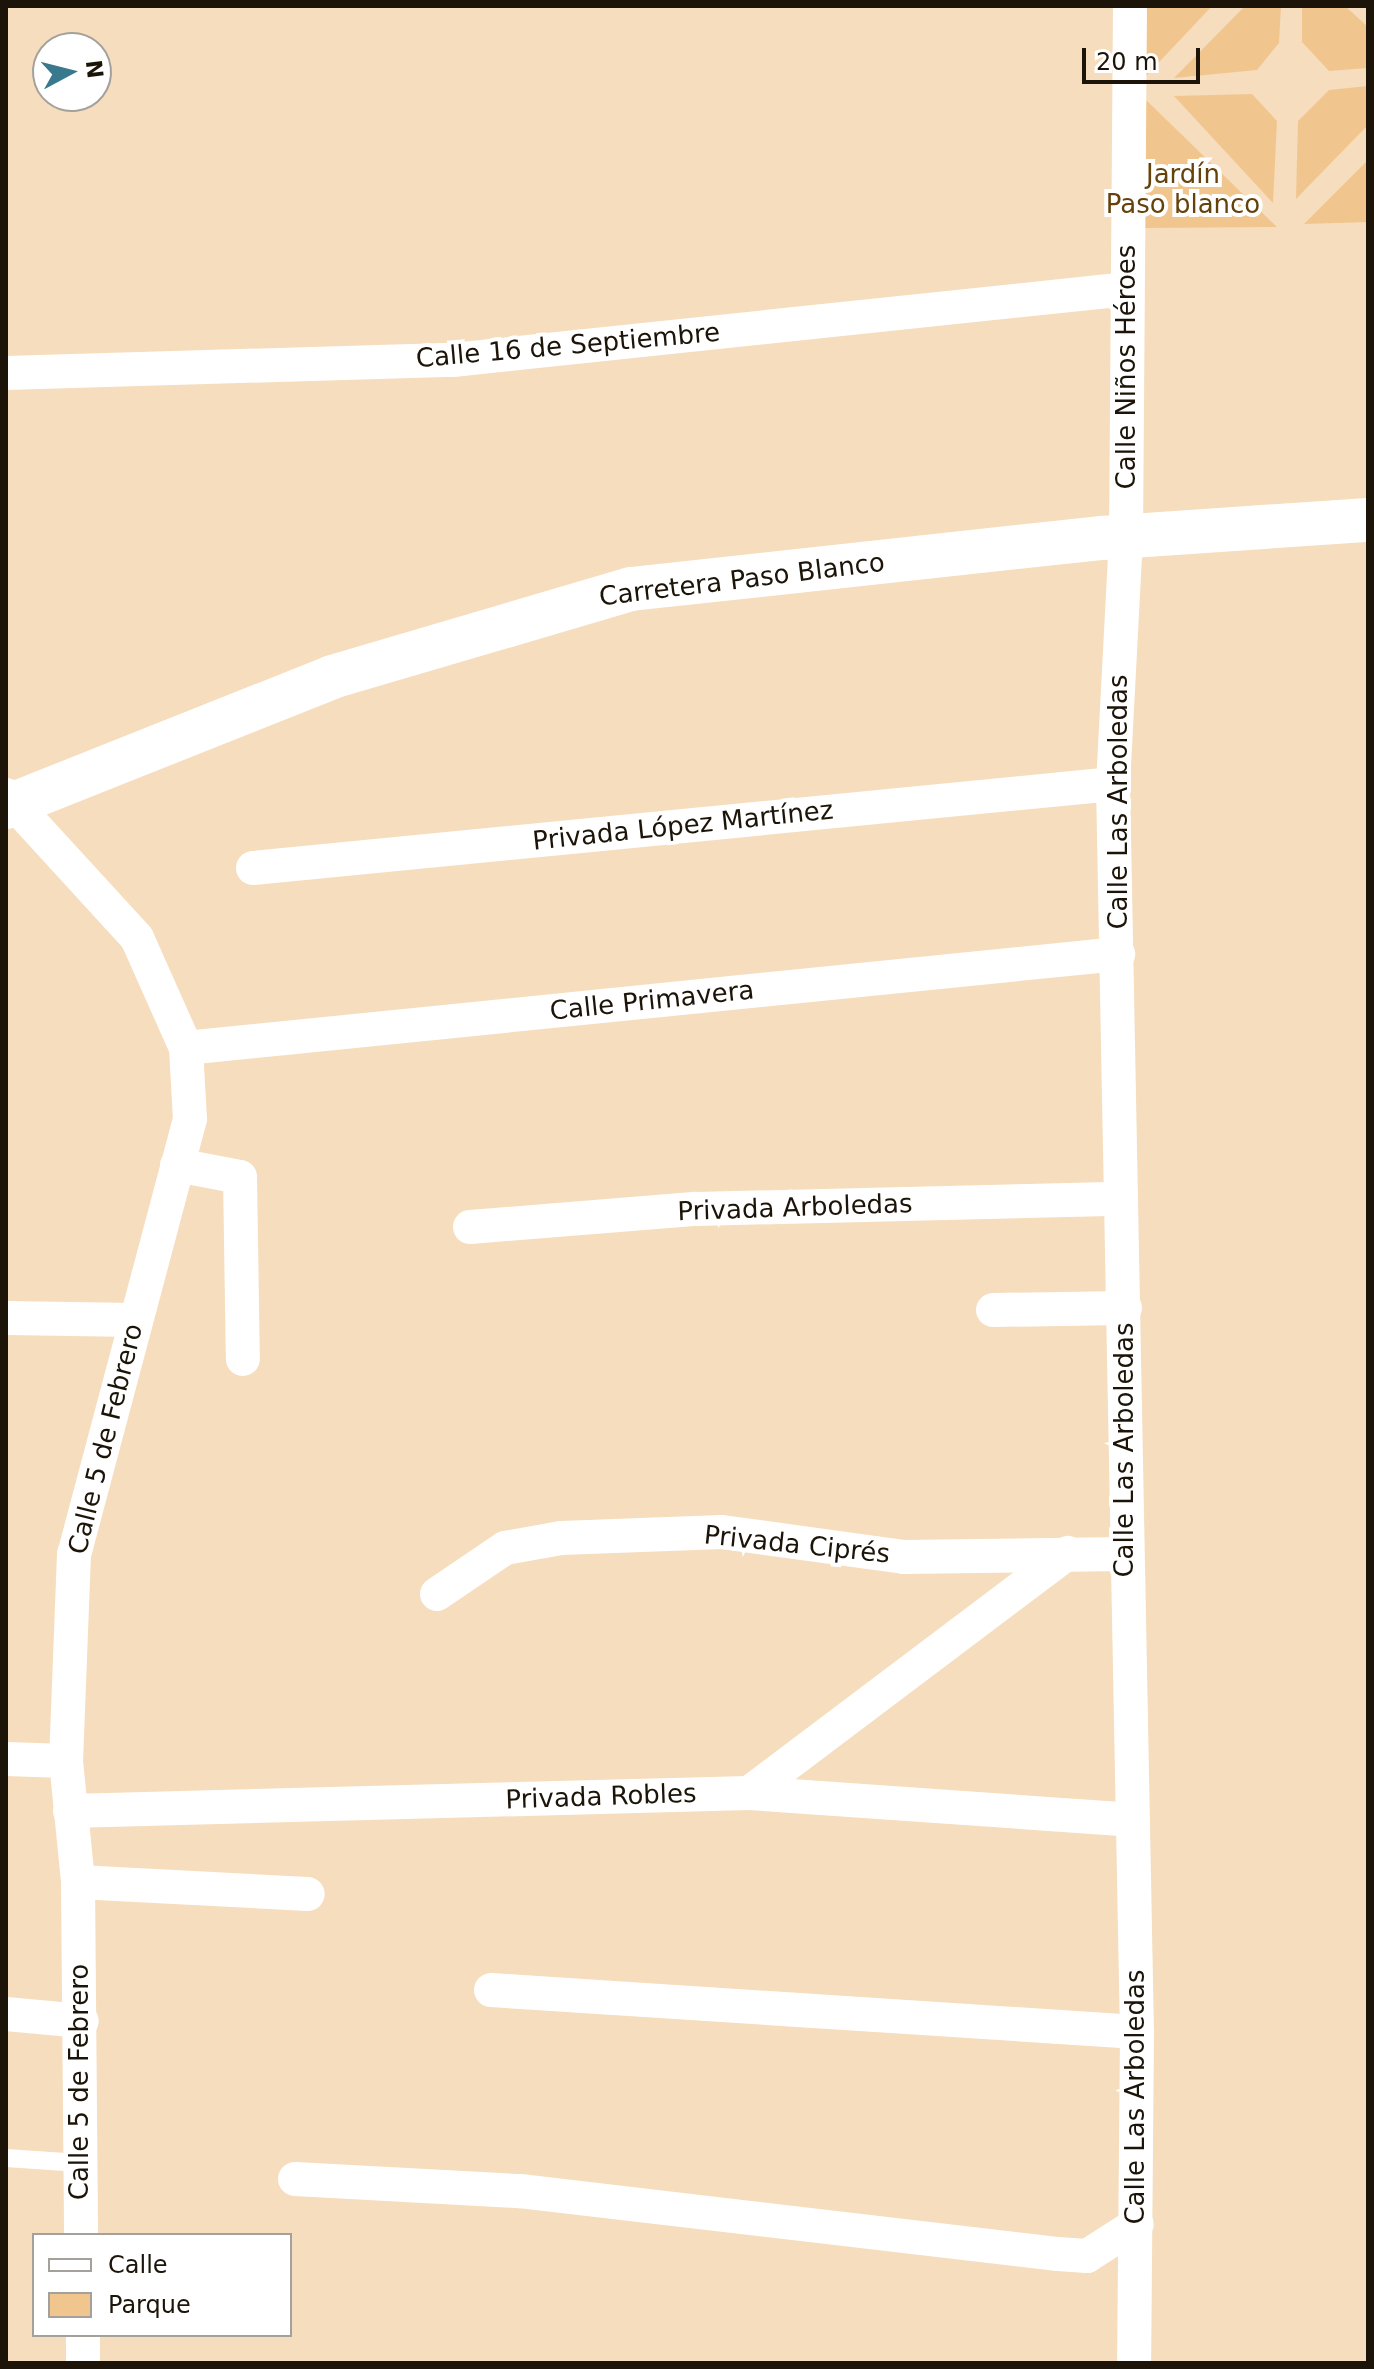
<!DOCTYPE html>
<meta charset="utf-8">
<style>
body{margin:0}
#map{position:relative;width:1374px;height:2369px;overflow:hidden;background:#f6ddbe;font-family:"DejaVu Sans",sans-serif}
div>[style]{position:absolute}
.green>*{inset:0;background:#f1c68e}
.service>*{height:18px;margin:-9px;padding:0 9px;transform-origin:9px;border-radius:9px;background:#fff}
.minor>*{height:34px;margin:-17px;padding:0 17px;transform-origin:17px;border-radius:17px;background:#fff}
.secondary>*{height:44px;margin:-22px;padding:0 22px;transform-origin:22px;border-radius:22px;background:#fff}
span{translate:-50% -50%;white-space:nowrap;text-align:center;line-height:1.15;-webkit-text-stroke:8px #fff;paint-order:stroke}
.park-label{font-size:26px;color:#65420a}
.street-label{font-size:26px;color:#1c1408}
.frame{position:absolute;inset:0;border:8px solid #1c1408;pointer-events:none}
.legend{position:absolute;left:32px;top:2233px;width:260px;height:104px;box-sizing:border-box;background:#fff;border:2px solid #a4a19c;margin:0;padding:10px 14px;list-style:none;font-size:24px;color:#1c1408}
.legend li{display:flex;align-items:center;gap:16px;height:40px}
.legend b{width:40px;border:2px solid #a4a19c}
.north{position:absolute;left:32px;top:32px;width:80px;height:80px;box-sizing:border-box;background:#fff;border:2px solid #a4a19c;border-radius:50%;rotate:83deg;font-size:22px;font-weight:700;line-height:32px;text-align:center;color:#1c1408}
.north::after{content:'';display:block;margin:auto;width:28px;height:36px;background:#39798d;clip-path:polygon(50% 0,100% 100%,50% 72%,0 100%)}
.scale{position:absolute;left:1082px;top:48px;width:118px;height:36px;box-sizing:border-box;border:4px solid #1c1408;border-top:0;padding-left:10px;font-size:24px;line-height:28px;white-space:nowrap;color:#1c1408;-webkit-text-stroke:6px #fff;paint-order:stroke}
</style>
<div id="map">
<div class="green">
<i style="clip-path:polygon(1145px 6px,1212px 6px,1145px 77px)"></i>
<i style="clip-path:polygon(1245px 6px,1281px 6px,1279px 43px,1257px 70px,1174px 78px)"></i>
<i style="clip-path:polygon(1302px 6px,1345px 6px,1368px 27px,1368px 68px,1329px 71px,1302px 42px)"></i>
<i style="clip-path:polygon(1368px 86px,1368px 125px,1296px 199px,1298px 121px,1329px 90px)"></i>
<i style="clip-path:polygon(1252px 94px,1277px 121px,1273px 203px,1174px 96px)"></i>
<i style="clip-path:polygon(1146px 100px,1277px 227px,1145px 228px)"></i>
<i style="clip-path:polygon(1368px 160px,1368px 222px,1304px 224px)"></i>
</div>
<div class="service">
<i style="left:6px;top:2158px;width:74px;rotate:3.9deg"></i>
</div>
<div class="minor">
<i style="left:1130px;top:6px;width:531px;rotate:90.43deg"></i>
<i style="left:1126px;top:537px;width:247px;rotate:93deg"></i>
<i style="left:1113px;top:784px;width:1248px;rotate:88.9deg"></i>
<i style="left:1137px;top:2032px;width:331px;rotate:90.5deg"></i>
<i style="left:6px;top:373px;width:447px;rotate:-1.7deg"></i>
<i style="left:453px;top:360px;width:678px;rotate:-6.01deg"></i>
<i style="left:6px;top:795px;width:194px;rotate:47.5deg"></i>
<i style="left:137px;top:938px;width:120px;rotate:66deg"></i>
<i style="left:186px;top:1048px;width:71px;rotate:86.8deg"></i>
<i style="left:190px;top:1119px;width:450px;rotate:104.9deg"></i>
<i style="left:74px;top:1554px;width:207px;rotate:92.2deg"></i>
<i style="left:66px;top:1761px;width:122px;rotate:84.3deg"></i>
<i style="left:78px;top:1882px;width:353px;rotate:89.5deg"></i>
<i style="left:253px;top:868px;width:864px;rotate:-5.58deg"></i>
<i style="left:186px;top:1048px;width:937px;rotate:-5.76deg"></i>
<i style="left:177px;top:1165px;width:64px;rotate:10.8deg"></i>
<i style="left:240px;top:1177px;width:182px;rotate:89.1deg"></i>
<i style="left:470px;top:1227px;width:227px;rotate:-4.6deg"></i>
<i style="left:696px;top:1209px;width:424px;rotate:-1.4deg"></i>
<i style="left:993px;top:1310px;width:132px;rotate:-0.9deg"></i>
<i style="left:6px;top:1318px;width:130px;rotate:0.9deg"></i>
<i style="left:437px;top:1594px;width:82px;rotate:-34.1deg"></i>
<i style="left:505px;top:1548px;width:57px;rotate:-10.1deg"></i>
<i style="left:561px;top:1538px;width:161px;rotate:-2.1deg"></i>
<i style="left:722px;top:1532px;width:184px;rotate:7.8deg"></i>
<i style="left:904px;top:1557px;width:220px;rotate:-0.8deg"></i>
<i style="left:6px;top:1759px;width:60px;rotate:1.9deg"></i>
<i style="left:749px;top:1793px;width:399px;rotate:-37deg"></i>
<i style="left:70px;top:1811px;width:679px;rotate:-1.52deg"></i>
<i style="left:749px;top:1793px;width:383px;rotate:4deg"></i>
<i style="left:78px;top:1882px;width:230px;rotate:3deg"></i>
<i style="left:491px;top:1990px;width:647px;rotate:3.72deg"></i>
<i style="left:6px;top:2014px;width:76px;rotate:5.3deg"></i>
<i style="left:295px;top:2179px;width:225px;rotate:3.1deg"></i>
<i style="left:520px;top:2191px;width:542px;rotate:6.68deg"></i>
<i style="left:1058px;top:2254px;width:29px;rotate:4deg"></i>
<i style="left:1087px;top:2256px;width:59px;rotate:-32.6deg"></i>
<i style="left:83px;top:2335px;width:28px;rotate:90deg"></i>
</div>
<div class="secondary">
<i style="left:6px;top:807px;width:351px;rotate:-21.7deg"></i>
<i style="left:332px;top:677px;width:312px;rotate:-16.4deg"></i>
<i style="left:631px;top:589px;width:474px;rotate:-6.2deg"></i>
<i style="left:1102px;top:538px;width:267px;rotate:-3.9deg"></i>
</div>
<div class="park-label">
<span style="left:1183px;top:190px">Jardín<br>Paso blanco</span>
</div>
<div class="street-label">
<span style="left:568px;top:346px;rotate:-5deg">Calle 16 de Septiembre</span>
<span style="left:1127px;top:367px;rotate:-90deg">Calle Niños Héroes</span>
<span style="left:742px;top:580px;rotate:-7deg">Carretera Paso Blanco</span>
<span style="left:1119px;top:802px;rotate:-90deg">Calle Las Arboledas</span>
<span style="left:683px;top:826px;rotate:-6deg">Privada López Martínez</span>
<span style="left:652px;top:1001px;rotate:-6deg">Calle Primavera</span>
<span style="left:795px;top:1208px;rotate:-2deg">Privada Arboledas</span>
<span style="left:106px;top:1439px;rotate:-76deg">Calle 5 de Febrero</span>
<span style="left:1125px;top:1450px;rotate:-90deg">Calle Las Arboledas</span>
<span style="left:797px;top:1545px;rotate:6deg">Privada Ciprés</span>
<span style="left:601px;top:1797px;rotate:-2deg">Privada Robles</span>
<span style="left:80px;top:2082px;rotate:-90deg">Calle 5 de Febrero</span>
<span style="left:1136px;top:2097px;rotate:-90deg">Calle Las Arboledas</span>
</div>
<div class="frame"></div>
<ul class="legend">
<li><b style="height:10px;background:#fff"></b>Calle</li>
<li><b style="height:22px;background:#f1c68e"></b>Parque</li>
</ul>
<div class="north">N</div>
<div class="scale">20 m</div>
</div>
